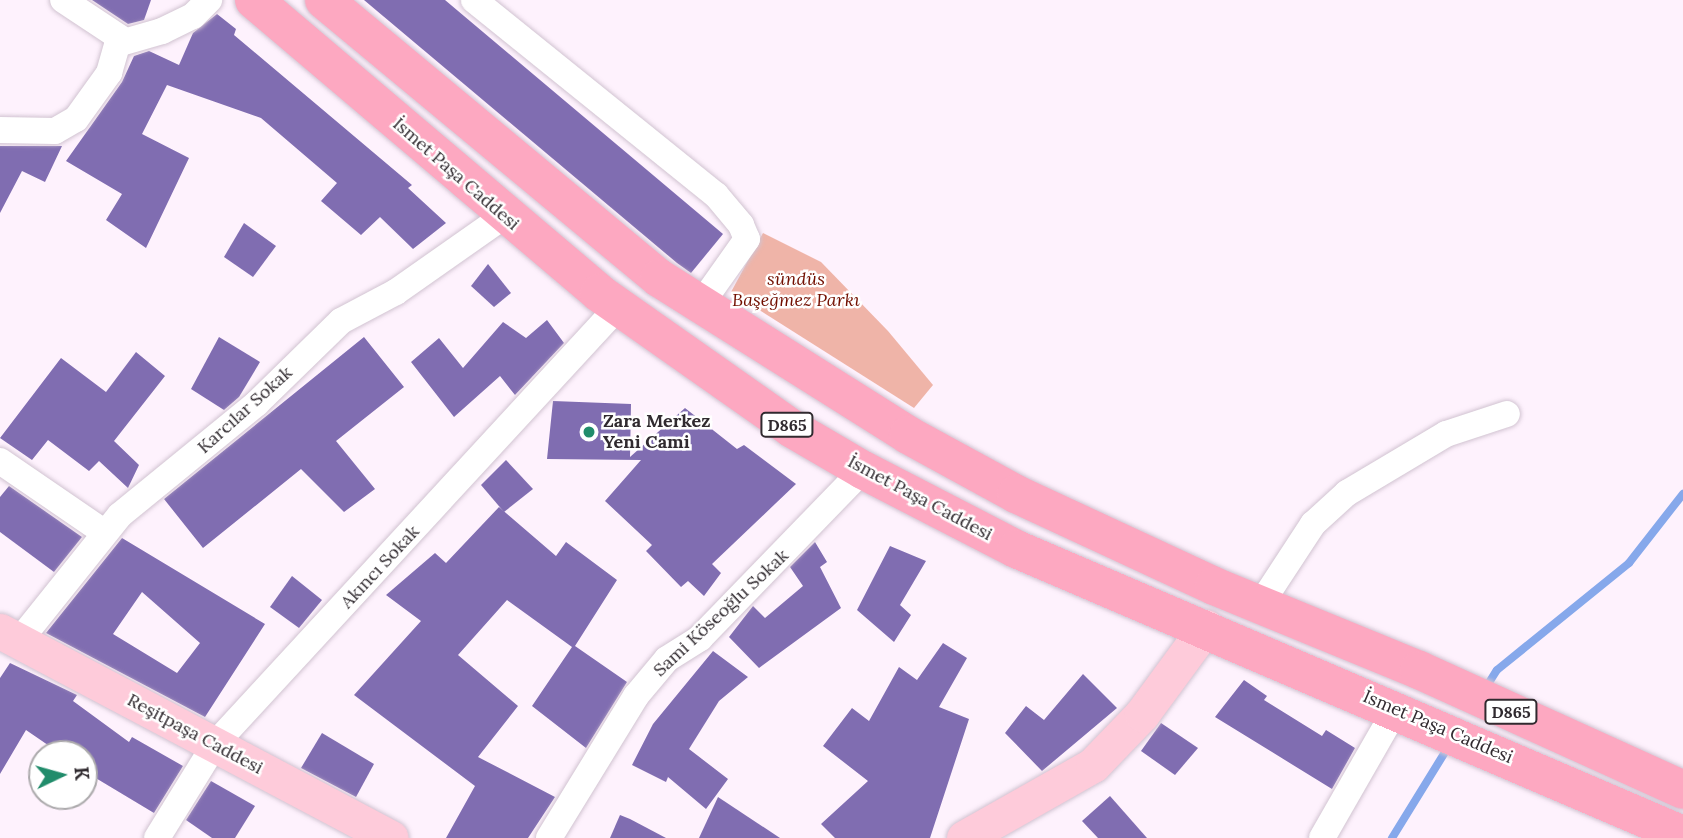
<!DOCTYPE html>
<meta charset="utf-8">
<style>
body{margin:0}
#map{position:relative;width:1683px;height:838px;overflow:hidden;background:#fef2fd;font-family:Lora,serif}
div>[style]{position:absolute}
.green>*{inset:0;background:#efb4a8}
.stream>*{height:8px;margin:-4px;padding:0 4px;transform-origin:4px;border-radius:4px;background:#86a8eb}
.building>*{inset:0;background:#806db1}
.roads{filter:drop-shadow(0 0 2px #d1c3d1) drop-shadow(0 0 2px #d1c3d1)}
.minor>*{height:26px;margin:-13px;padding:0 13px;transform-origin:13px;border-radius:13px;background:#fff}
.major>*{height:35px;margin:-17.5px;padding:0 17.5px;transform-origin:17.5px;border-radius:17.5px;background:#fecbda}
.highway>*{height:38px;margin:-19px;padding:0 19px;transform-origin:19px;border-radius:19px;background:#fda8c1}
.dots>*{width:19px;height:19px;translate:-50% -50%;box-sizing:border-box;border:4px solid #fff;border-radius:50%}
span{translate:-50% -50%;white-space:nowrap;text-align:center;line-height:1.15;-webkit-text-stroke:5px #fff;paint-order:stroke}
.shield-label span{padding:2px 5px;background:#fff;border:2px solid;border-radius:5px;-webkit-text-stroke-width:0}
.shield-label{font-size:16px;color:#302a2f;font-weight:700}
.street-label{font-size:18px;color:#302a2f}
.park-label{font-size:18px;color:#720f00;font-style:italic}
.poi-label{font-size:18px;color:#302a2f;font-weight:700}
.left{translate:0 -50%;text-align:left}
.north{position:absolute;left:28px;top:740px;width:70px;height:70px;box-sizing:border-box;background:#fff;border:2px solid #acaaac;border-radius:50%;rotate:85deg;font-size:19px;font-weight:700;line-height:28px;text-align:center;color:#302a2f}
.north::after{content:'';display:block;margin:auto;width:24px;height:32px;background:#218c6b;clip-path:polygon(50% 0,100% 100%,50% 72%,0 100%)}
</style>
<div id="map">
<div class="green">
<i style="clip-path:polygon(763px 233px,821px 262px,888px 331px,933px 385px,914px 408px,731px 292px)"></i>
</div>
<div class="stream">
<i style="left:1485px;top:689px;width:22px;rotate:-58deg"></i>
<i style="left:1497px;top:670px;width:170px;rotate:-39deg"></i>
<i style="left:1629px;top:563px;width:88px;rotate:-52deg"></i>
<i style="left:1392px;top:838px;width:110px;rotate:-58.3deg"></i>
</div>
<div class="building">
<i style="clip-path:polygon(92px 0,151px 0,144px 20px,128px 24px)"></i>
<i style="clip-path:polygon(364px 0,445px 0,723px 234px,691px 273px,677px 263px)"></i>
<i style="clip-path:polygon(217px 14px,236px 29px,234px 35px,412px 185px,408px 188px,446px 223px,413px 249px,380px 217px,361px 235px,321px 201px,337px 183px,261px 118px,167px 85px,142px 134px,189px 158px,146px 248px,106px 220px,122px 194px,66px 161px,122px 82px,134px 56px,149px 51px,179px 65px,193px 33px)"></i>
<i style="clip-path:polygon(0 146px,62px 146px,45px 182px,22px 171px,0 213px)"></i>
<i style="clip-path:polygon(244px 223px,276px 246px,253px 277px,224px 257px)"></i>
<i style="clip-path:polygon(488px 264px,511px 293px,494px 307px,471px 286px)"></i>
<i style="clip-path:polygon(547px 320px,564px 343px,515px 395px,500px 376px,454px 417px,411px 362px,439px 338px,463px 368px,503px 322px,526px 338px)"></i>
<i style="clip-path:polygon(219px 337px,260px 362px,239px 397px,224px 410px,191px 389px)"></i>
<i style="clip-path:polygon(364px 337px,404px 387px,336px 441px,375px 489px,344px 512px,301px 469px,203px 548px,164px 499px)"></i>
<i style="clip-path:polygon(136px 352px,165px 376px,114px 441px,139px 465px,128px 488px,99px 461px,89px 471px,48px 440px,32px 460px,0 438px,61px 358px,106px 392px)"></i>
<i style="clip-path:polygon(553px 401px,631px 404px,630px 457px,685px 408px,737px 449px,744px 445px,796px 484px,712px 564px,721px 573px,704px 596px,688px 581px,681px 587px,646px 551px,652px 545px,605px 501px,641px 460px,547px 459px)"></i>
<i style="clip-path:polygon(506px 460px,533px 489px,504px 512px,481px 485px)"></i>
<i style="clip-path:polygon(9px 486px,82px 537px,54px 572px,0 532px,0 497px)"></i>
<i style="clip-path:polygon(499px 507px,556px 556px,566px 542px,617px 580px,575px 646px,627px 682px,586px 748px,532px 706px,572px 647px,507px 600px,458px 655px,518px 706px,478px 757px,555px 797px,528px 838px,446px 838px,475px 786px,354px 695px,421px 621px,386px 595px,435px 553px,446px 563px)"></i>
<i style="clip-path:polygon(evenodd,122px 538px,265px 624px,205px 717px,46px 633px,122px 538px,142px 592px,200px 643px,177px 673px,113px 634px,142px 592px)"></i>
<i style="clip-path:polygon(815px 542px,827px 562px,820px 567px,841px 608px,759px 668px,729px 637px,753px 606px,765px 618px,803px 586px,790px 567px)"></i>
<i style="clip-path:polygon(890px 546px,926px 561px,900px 605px,911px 615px,894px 642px,857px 610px)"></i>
<i style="clip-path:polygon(292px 576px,322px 600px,299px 628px,270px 607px)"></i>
<i style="clip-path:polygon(943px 643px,967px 658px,939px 707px,969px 719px,930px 838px,835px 838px,821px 824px,868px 781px,823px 746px,852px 708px,869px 721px,899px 667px,917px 680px)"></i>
<i style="clip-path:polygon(713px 651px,748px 677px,719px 701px,689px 749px,728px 779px,706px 809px,668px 777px,666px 782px,632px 765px,653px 724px)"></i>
<i style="clip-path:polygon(10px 663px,77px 695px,73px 701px,129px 742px,132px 737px,183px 766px,154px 813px,84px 771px,84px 754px,61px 754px,26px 730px,0 774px,0 678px)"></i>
<i style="clip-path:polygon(1083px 674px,1117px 708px,1042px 771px,1005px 733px,1026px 706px,1044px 720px)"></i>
<i style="clip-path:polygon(1244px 680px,1267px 696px,1264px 700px,1322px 736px,1326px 730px,1355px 748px,1332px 789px,1215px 717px)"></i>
<i style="clip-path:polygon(1161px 723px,1198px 748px,1175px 775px,1141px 751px)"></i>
<i style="clip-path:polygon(322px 733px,374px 764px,356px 797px,301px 768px)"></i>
<i style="clip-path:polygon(211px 781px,255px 806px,235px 838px,212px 838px,186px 820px)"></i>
<i style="clip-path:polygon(1110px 796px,1147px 838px,1098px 838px,1082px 821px)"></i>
<i style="clip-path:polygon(718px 797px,780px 838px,699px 838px)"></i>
<i style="clip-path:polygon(620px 815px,630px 819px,666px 838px,610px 838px)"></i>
</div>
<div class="roads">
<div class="minor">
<i style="left:474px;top:0;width:311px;rotate:38.9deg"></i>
<i style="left:716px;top:195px;width:39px;rotate:50deg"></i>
<i style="left:741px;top:225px;width:15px;rotate:67deg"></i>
<i style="left:747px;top:239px;width:80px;rotate:125.3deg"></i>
<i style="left:117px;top:44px;width:47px;rotate:-16.1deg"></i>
<i style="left:162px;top:31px;width:34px;rotate:-26deg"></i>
<i style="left:193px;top:16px;width:23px;rotate:-45deg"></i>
<i style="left:0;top:130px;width:55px;rotate:1deg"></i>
<i style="left:55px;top:131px;width:24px;rotate:-30deg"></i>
<i style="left:76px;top:119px;width:57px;rotate:-54.3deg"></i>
<i style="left:109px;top:73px;width:37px;rotate:-74deg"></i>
<i style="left:119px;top:37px;width:67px;rotate:-146.5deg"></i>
<i style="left:0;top:461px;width:127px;rotate:34.4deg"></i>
<i style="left:1260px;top:605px;width:97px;rotate:-56.8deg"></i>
<i style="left:1313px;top:524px;width:46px;rotate:-42.4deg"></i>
<i style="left:1347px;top:493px;width:115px;rotate:-30.8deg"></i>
<i style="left:1446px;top:434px;width:64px;rotate:-18.2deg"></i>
<i style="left:19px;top:641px;width:161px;rotate:-51.3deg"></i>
<i style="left:120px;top:515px;width:176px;rotate:-39.2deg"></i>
<i style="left:256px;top:404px;width:119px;rotate:-44.3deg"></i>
<i style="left:341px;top:321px;width:62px;rotate:-27.8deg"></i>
<i style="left:396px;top:292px;width:132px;rotate:-35.1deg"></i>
<i style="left:157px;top:838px;width:110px;rotate:-58.3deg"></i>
<i style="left:215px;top:744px;width:594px;rotate:-47.32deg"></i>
<i style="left:549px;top:838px;width:167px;rotate:-58.5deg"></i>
<i style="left:636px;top:696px;width:48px;rotate:-50deg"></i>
<i style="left:667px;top:659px;width:39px;rotate:-32deg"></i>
<i style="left:700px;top:638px;width:234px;rotate:-45.9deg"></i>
<i style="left:1322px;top:838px;width:149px;rotate:-60.2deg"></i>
</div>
<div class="major">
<i style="left:0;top:631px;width:442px;rotate:27.9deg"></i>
<i style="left:964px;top:838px;width:148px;rotate:-29.5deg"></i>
<i style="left:1093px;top:765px;width:71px;rotate:-46.1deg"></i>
<i style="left:1142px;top:714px;width:108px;rotate:-53.7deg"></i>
</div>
<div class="highway">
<i style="left:254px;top:0;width:453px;rotate:40.3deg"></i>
<i style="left:599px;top:293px;width:235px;rotate:35.1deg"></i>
<i style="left:791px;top:428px;width:83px;rotate:30.3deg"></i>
<i style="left:863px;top:470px;width:172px;rotate:27.3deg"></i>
<i style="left:1016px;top:549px;width:726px;rotate:23.21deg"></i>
<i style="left:324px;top:0;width:435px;rotate:39.7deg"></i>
<i style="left:659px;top:278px;width:294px;rotate:32.2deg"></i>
<i style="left:908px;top:435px;width:123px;rotate:28.6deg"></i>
<i style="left:1016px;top:494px;width:218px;rotate:24.9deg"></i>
<i style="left:1214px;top:586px;width:222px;rotate:22.3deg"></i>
<i style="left:1419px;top:670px;width:290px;rotate:24.4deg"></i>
</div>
</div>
<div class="dots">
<i style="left:589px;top:432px;background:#218c6b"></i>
</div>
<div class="shield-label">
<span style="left:787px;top:425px">D865</span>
<span style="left:1511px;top:712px">D865</span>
</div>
<div class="street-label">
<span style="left:456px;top:174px;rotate:41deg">İsmet Paşa Caddesi</span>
<span style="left:245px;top:410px;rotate:-42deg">Karcılar Sokak</span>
<span style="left:920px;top:498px;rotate:28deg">İsmet Paşa Caddesi</span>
<span style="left:380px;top:567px;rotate:-47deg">Akıncı Sokak</span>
<span style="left:721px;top:613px;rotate:-43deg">Sami Köseoğlu Sokak</span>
<span style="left:1438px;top:727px;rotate:23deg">İsmet Paşa Caddesi</span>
<span style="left:195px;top:734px;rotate:28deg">Reşitpaşa Caddesi</span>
</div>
<div class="park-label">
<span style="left:796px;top:290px">sündüs<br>Başeğmez Parkı</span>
</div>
<div class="poi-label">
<span class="left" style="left:603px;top:432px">Zara Merkez<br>Yeni Cami</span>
</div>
<div class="north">K</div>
</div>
